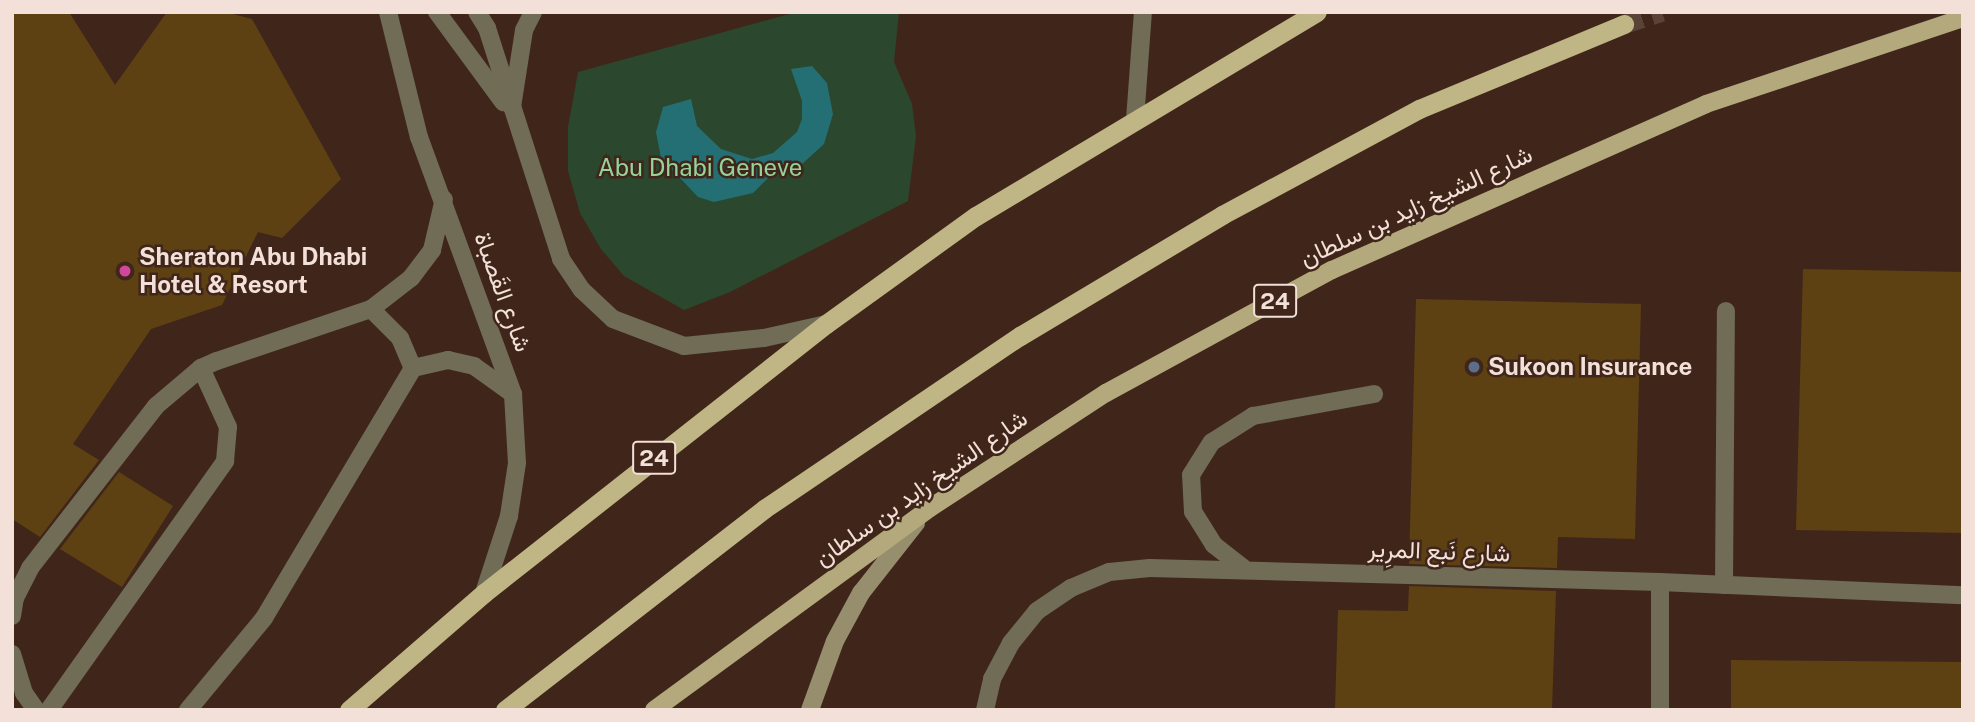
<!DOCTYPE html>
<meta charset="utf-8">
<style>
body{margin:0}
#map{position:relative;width:1975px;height:722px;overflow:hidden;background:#40261a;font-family:"Public Sans",Vazirmatn,sans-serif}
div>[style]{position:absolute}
.green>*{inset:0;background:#2b472d}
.water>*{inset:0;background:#236f73}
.building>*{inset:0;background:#5e4112}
.trunk-tunnel>*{height:19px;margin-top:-9.5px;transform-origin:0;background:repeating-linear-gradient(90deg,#5b4237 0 19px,transparent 0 29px)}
.service>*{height:18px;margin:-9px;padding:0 9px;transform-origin:9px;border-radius:9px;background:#706c56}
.minor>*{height:18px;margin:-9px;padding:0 9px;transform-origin:9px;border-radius:9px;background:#706c56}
.secondary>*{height:18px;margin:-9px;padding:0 9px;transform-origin:9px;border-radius:9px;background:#968e6c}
.primary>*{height:18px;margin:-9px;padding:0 9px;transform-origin:9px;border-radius:9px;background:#b3a97c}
.trunk>*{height:19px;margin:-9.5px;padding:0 9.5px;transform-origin:9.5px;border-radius:9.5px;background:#c0b584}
.dots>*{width:19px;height:19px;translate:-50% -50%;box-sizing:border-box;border:4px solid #40261a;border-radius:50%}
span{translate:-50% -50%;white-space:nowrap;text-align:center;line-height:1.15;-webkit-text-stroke:5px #40261a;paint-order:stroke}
.shield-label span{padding:2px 5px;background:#40261a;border:2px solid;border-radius:5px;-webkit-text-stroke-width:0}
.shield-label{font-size:23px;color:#f2e0d9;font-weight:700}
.park-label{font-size:24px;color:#95d399}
.street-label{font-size:24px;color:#f2e0d9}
.poi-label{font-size:24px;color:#f2e0d9;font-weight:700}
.left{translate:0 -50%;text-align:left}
.frame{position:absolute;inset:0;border:14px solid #f2e0d9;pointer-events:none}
</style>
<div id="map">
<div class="green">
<i style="clip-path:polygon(797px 12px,899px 12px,894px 62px,912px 104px,916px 136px,908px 201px,730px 292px,684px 310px,624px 276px,601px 249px,580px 213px,568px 171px,568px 127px,578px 72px)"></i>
</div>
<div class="water">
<i style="clip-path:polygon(812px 66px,827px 83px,833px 114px,824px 144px,801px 165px,777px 169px,753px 193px,714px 202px,698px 197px,661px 158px,656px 132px,663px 107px,691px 99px,697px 126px,721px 149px,752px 159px,773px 153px,797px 132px,802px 119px,802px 101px,791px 69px)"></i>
</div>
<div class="building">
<i style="clip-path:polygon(12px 12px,69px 12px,115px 85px,167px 12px,225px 12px,252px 19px,341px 179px,282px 238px,258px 232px,222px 305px,151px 329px,73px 444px,99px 460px,40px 537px,12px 519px)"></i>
<i style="clip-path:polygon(1803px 269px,1963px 272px,1963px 533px,1796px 530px)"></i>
<i style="clip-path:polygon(1416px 299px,1641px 304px,1635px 539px,1558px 537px,1557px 568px,1409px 564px)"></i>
<i style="clip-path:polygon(119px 472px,173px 506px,122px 587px,60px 549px)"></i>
<i style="clip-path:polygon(1409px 586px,1556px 591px,1552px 710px,1335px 710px,1338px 610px,1408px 611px)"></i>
<i style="clip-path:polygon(1731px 660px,1963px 662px,1963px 710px,1731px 710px)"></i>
</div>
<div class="trunk-tunnel">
<i style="left:1624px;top:24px;width:40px;rotate:-18deg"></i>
</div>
<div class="service">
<i style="left:388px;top:12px;width:129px;rotate:76.1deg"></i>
<i style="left:419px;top:137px;width:274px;rotate:69.9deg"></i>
<i style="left:513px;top:394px;width:69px;rotate:86.7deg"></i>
<i style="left:517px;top:463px;width:54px;rotate:98.6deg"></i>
<i style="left:509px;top:516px;width:81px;rotate:108deg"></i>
<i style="left:437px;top:12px;width:112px;rotate:53.7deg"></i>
<i style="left:477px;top:12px;width:19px;rotate:58deg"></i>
<i style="left:487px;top:28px;width:243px;rotate:72.2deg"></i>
<i style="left:561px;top:259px;width:37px;rotate:56deg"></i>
<i style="left:582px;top:290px;width:42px;rotate:43.1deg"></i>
<i style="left:613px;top:319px;width:76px;rotate:20.8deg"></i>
<i style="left:684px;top:346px;width:80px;rotate:-5.7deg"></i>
<i style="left:764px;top:338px;width:64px;rotate:-12.7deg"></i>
<i style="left:512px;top:107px;width:78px;rotate:-81.1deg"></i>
<i style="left:524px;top:30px;width:20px;rotate:-63deg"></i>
<i style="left:1135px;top:120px;width:108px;rotate:-85.8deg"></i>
<i style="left:371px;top:309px;width:41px;rotate:45deg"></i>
<i style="left:400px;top:338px;width:33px;rotate:67deg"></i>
<i style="left:1246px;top:570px;width:41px;rotate:-142deg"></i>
<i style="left:1214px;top:545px;width:39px;rotate:-122deg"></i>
<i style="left:1193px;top:512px;width:37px;rotate:-93deg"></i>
<i style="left:1191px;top:475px;width:39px;rotate:-58deg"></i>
<i style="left:1212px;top:442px;width:49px;rotate:-32.4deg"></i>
<i style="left:1253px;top:416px;width:123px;rotate:-10.3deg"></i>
<i style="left:1724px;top:585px;width:274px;rotate:-89.6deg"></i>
<i style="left:12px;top:616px;width:18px;rotate:-81deg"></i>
<i style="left:15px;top:598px;width:34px;rotate:-63deg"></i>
<i style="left:30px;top:568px;width:205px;rotate:-52.1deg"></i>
<i style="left:156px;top:406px;width:59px;rotate:-40.2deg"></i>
<i style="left:201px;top:368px;width:17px;rotate:-24deg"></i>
<i style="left:217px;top:361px;width:163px;rotate:-18.7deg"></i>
<i style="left:371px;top:309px;width:51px;rotate:-37.8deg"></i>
<i style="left:411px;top:278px;width:35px;rotate:-53deg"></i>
<i style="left:432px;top:250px;width:52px;rotate:-76.8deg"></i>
<i style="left:12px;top:654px;width:41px;rotate:72.9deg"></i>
<i style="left:24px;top:693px;width:21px;rotate:55deg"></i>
<i style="left:49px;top:710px;width:305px;rotate:-54.7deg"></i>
<i style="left:225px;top:461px;width:34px;rotate:-85deg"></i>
<i style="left:228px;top:427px;width:65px;rotate:-114.6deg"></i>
<i style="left:188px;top:710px;width:119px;rotate:-50.4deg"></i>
<i style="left:264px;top:618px;width:291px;rotate:-59.2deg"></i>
<i style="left:413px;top:368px;width:36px;rotate:-13deg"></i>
<i style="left:448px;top:360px;width:27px;rotate:13deg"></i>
<i style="left:474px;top:366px;width:48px;rotate:35.7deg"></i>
<i style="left:985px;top:710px;width:32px;rotate:-77deg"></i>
<i style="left:992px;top:679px;width:41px;rotate:-62.2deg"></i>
<i style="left:1011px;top:643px;width:41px;rotate:-50.9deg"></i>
<i style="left:1037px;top:611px;width:41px;rotate:-34.1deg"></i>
<i style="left:1071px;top:588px;width:41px;rotate:-22.8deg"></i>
<i style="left:1109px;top:572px;width:41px;rotate:-5.6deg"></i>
<i style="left:1150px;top:568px;width:510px;rotate:1.57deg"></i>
</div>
<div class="minor">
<i style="left:1660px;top:710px;width:128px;rotate:-90deg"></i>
<i style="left:1660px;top:582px;width:303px;rotate:2.5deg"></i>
</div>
<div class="secondary">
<i style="left:810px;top:710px;width:73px;rotate:-70.1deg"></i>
<i style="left:835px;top:641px;width:55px;rotate:-61.6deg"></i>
<i style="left:861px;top:593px;width:89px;rotate:-51.8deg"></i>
</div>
<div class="primary">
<i style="left:654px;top:710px;width:342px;rotate:-36.2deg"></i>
<i style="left:930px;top:508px;width:210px;rotate:-33.2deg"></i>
<i style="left:1106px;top:393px;width:257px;rotate:-28.6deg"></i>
<i style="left:1332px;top:270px;width:409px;rotate:-23.9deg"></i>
<i style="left:1706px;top:104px;width:271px;rotate:-18.5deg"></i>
</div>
<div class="trunk">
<i style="left:349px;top:710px;width:179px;rotate:-40.9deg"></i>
<i style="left:484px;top:593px;width:435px;rotate:-38.2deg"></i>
<i style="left:826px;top:324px;width:185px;rotate:-35.8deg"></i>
<i style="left:976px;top:216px;width:397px;rotate:-30.9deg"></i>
<i style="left:505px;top:710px;width:328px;rotate:-37.8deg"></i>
<i style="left:764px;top:509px;width:309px;rotate:-34.1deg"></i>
<i style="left:1020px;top:336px;width:235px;rotate:-30.9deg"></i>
<i style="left:1222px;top:215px;width:224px;rotate:-28.3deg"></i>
<i style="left:1419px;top:109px;width:222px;rotate:-22.5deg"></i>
</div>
<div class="dots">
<i style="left:125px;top:271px;background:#d1479c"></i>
<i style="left:1474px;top:367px;background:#5c6f8a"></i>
</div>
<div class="shield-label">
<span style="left:1275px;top:301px">24</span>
<span style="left:654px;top:458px">24</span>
</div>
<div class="park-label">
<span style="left:700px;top:168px">Abu Dhabi Geneve</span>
</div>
<div class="street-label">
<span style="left:1416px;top:206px;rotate:-25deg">شارع الشيخ زايد بن سلطان</span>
<span style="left:503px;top:292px;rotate:70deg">شارع القَصباة</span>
<span style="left:921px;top:488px;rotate:-35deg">شارع الشيخ زايد بن سلطان</span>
<span style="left:1439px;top:551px;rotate:2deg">شارع نَبع المرِير</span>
</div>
<div class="poi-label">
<span class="left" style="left:139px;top:271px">Sheraton Abu Dhabi<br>Hotel &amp; Resort</span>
<span class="left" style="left:1488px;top:367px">Sukoon Insurance</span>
</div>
<div class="frame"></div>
</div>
